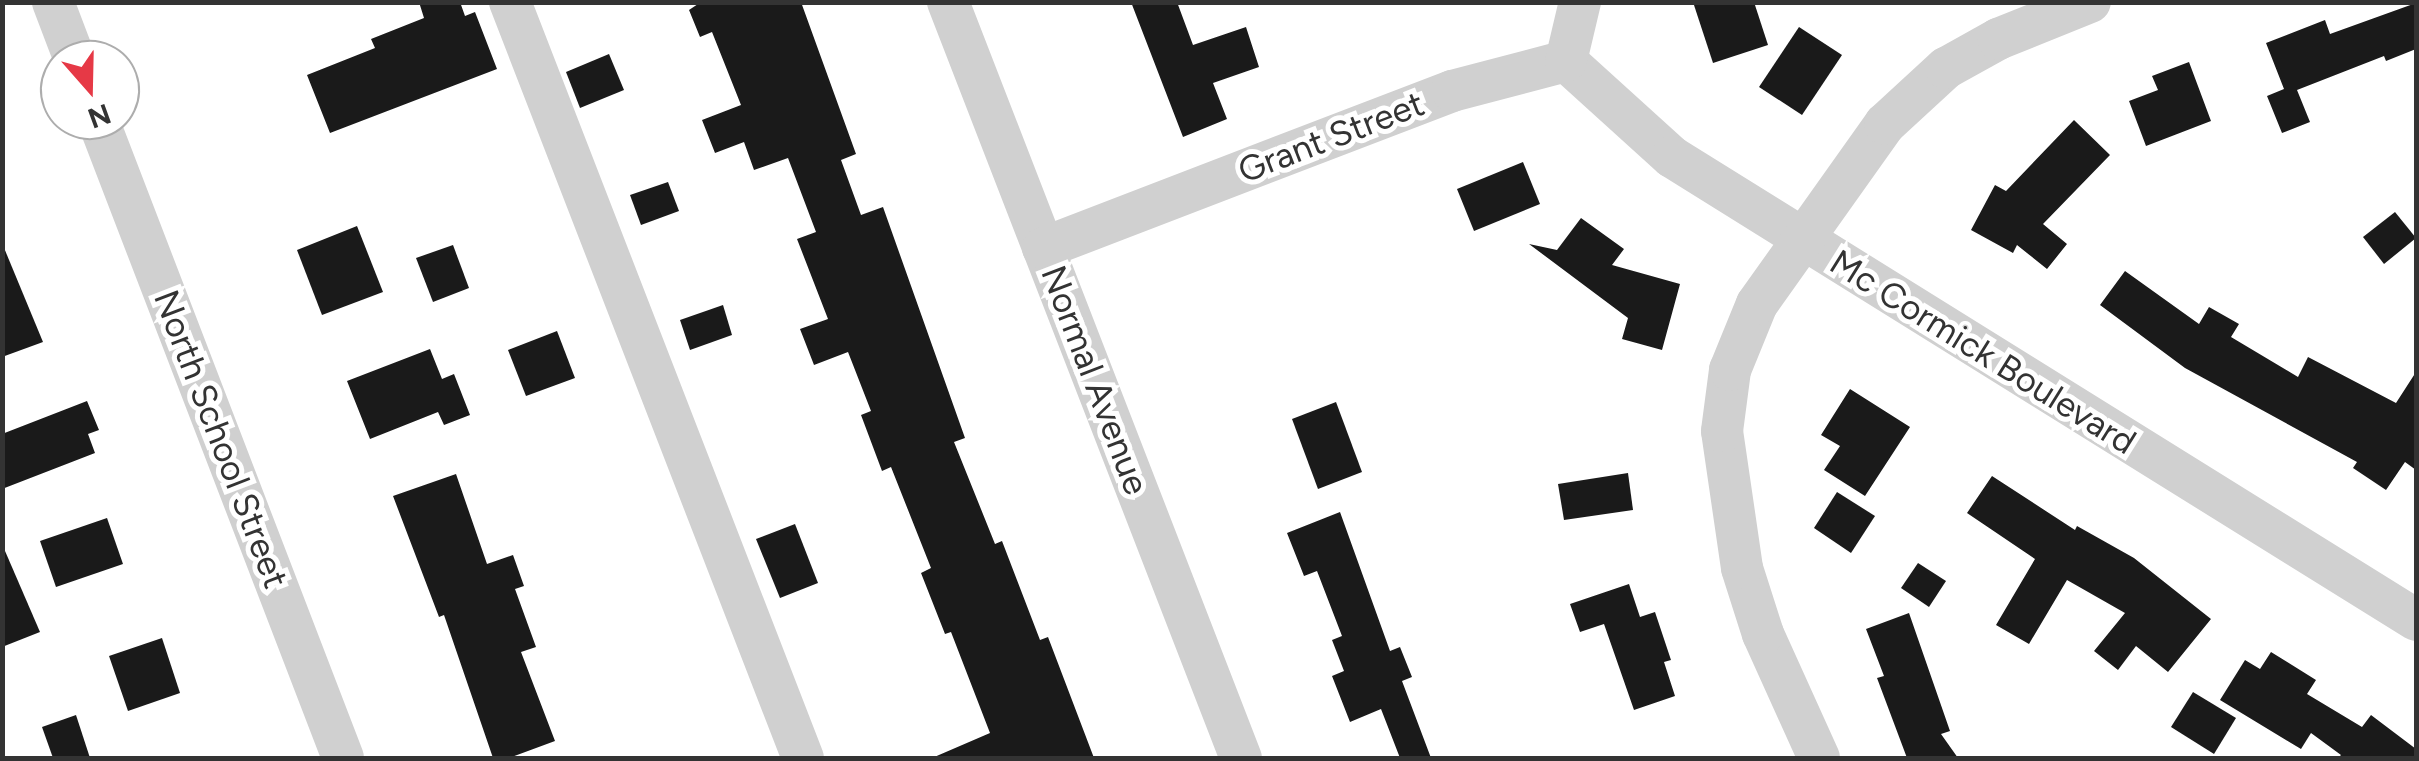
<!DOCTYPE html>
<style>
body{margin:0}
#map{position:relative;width:2419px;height:761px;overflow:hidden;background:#fff;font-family:Figtree,sans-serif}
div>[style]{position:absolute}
.building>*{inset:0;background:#1a1a1a}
.minor>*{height:42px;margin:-21px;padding:0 21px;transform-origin:21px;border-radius:21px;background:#d0d0d0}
span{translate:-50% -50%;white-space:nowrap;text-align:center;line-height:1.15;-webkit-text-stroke:10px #fff;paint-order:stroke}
.street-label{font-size:35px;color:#333}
.frame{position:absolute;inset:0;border:5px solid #333;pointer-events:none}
.north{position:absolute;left:40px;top:40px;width:100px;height:100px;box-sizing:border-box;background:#fff;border:2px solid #adadad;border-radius:50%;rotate:160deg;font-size:28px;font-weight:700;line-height:40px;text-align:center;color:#333}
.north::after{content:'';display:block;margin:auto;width:35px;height:45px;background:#e63946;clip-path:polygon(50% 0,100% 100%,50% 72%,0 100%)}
</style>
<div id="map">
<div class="building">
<i style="clip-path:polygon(419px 2px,460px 2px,465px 16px,475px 12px,497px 69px,330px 133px,307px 75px,375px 48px,371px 39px,424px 18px)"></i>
<i style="clip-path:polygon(701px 2px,801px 2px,856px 154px,841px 160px,861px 215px,883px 207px,965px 438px,954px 442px,995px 544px,1002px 541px,1040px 640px,1048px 637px,1094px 758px,932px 758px,990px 733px,951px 632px,945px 634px,921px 573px,931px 568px,891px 467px,882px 471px,861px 415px,871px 411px,848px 352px,814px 365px,800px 329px,828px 319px,797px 239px,816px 232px,788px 158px,754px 170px,744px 142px,715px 153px,702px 120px,741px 105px,712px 32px,700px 37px,689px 10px)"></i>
<i style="clip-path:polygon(1131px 2px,1177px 2px,1193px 45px,1246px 27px,1259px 67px,1213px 83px,1227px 119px,1183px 137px)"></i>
<i style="clip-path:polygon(1693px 2px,1754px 2px,1768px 45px,1713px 63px)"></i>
<i style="clip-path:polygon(2416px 3px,2416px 49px,2386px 61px,2384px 56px,2297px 90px,2310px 122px,2282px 133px,2267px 96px,2284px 89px,2266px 43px,2325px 20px,2330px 34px)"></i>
<i style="clip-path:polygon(1799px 27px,1842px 55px,1802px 115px,1759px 87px)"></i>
<i style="clip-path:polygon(609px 54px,624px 90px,580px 108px,566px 72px)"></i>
<i style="clip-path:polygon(2189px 62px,2211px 121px,2146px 146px,2129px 101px,2158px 90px,2152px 76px)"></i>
<i style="clip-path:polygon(2074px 120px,2110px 155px,2043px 224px,2067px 244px,2047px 269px,2017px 245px,2013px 253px,1971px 230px,1995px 185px,2006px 191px)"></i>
<i style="clip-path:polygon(1523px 162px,1540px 204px,1474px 231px,1457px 189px)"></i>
<i style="clip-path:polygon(668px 182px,679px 211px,641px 225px,630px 195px)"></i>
<i style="clip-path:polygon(2395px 212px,2416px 238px,2384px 264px,2363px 237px)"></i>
<i style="clip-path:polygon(1581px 218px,1624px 249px,1612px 265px,1680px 284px,1662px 350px,1622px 339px,1628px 318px,1529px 244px,1557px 250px)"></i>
<i style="clip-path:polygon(357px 226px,383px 292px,322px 315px,297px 250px)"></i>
<i style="clip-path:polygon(2px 243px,43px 342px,2px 357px)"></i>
<i style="clip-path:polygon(453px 245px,469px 288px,433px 302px,416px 258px)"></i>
<i style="clip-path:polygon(2125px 271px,2199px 324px,2209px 307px,2239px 324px,2231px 337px,2298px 377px,2308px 357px,2396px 403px,2416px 372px,2416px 470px,2405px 462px,2386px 490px,2353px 468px,2357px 462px,2185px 368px,2100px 305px)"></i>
<i style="clip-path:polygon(723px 305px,732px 335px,690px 350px,680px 320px)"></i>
<i style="clip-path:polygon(557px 331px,575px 378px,526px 396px,508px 350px)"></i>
<i style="clip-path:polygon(430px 349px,442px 379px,454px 374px,470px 415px,444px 425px,438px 412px,370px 439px,347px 381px)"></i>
<i style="clip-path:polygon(1850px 389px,1910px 427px,1865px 496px,1824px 470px,1840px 446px,1821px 435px)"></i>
<i style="clip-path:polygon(87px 401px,99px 430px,88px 434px,95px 453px,2px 489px,2px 434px)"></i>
<i style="clip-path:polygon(1336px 402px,1362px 472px,1318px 489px,1292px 419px)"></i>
<i style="clip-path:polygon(1628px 473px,1633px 510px,1564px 520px,1558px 484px)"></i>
<i style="clip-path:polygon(456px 474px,487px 564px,513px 555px,524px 586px,515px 589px,536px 647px,521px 652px,555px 741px,509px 758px,493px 758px,444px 615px,439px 617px,393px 496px)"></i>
<i style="clip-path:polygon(1992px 476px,2075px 530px,2077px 526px,2134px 558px,2211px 619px,2168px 672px,2136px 646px,2118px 670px,2094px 651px,2125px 613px,2067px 580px,2029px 644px,1996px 625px,2035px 559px,1967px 513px)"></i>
<i style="clip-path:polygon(1837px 492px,1875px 516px,1851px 553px,1814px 528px)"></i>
<i style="clip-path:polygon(1340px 512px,1390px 651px,1400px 647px,1412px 677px,1402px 681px,1431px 758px,1400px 758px,1381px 709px,1350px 722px,1332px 676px,1344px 671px,1332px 640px,1342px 636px,1317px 571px,1304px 576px,1287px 533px)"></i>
<i style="clip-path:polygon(107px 518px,123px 564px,56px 587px,40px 541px)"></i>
<i style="clip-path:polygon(795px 524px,818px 583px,780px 598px,756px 539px)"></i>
<i style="clip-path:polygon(2px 544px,40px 632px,2px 647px)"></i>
<i style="clip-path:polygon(1918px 563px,1946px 581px,1929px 607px,1901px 588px)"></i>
<i style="clip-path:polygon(1629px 584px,1640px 617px,1655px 612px,1671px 660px,1664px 662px,1675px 696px,1634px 710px,1604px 624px,1580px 632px,1570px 604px)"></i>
<i style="clip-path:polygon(1909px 613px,1950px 731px,1941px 734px,1958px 758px,1907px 758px,1877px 678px,1884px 676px,1866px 629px)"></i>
<i style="clip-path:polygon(162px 638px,180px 693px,128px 711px,109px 656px)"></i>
<i style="clip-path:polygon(2271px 652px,2316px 680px,2307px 694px,2362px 727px,2371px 715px,2416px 749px,2416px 758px,2338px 758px,2341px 755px,2311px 733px,2301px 749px,2220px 700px,2245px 660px,2260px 669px)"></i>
<i style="clip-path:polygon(2193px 692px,2236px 718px,2214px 754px,2171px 727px)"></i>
<i style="clip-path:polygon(76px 715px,90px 758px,53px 758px,42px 727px)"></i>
</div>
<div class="minor">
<i style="left:53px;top:2px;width:62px;rotate:69.2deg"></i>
<i style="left:510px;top:2px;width:811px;rotate:68.82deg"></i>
<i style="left:948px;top:2px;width:811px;rotate:68.82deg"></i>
<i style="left:1566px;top:61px;width:143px;rotate:42.2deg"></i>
<i style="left:1672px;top:157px;width:876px;rotate:31.89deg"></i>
<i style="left:98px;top:120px;width:683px;rotate:68.99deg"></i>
<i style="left:1043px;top:248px;width:438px;rotate:-21deg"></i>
<i style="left:1452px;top:91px;width:118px;rotate:-14.7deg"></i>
<i style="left:1566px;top:61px;width:61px;rotate:-76.7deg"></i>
<i style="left:1819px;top:758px;width:136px;rotate:-114.3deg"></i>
<i style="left:1763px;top:634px;width:69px;rotate:-107.7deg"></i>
<i style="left:1742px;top:568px;width:138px;rotate:-98.3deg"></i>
<i style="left:1722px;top:431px;width:62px;rotate:-82.5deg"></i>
<i style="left:1730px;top:370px;width:71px;rotate:-67.8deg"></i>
<i style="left:1757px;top:304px;width:221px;rotate:-54.6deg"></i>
<i style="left:1885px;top:124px;width:83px;rotate:-42.6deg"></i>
<i style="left:1946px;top:68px;width:60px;rotate:-29.1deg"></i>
<i style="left:1998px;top:39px;width:99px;rotate:-21.9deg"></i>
</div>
<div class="street-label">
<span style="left:1331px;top:137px;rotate:-21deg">Grant Street</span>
<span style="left:1983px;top:352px;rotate:32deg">Mc Cormick Boulevard</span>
<span style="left:1095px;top:380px;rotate:69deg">Normal Avenue</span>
<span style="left:221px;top:439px;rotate:69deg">North School Street</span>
</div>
<div class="frame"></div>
<div class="north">N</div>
</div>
